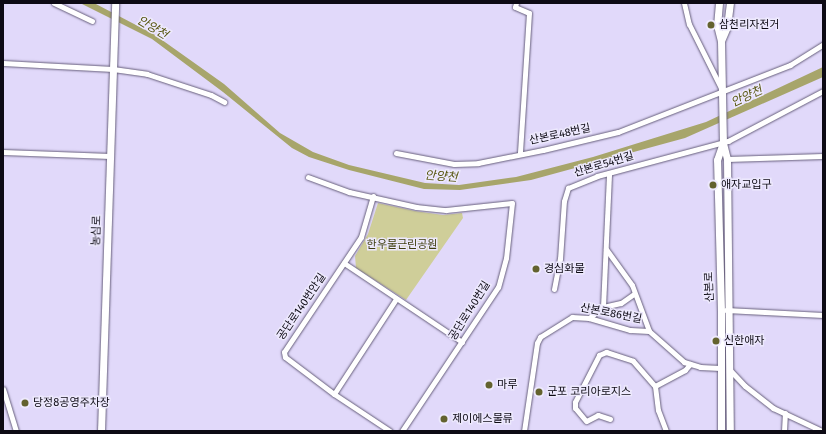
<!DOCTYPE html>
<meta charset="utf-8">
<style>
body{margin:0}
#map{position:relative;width:826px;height:434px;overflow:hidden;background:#e1d9fa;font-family:"Fira Sans","Noto Sans KR",sans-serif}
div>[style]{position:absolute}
.green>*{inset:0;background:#cfce99}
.water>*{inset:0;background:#a7a56b}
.roads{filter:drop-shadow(0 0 1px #675f7c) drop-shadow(0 0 1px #675f7c)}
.street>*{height:5px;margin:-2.5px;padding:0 2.5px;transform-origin:2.5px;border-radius:2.5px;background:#fff}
.secondary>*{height:7px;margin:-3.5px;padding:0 3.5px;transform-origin:3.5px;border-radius:3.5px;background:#fff}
.dots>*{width:11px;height:11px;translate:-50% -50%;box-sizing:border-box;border:2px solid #ede9fd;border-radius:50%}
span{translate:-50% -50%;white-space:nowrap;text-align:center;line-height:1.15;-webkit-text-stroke:3px #ede9fd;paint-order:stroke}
.poi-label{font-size:11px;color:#0d0a14}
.left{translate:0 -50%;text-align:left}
.street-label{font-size:11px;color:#0d0a14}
.park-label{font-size:11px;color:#414011}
.water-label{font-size:12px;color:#57550f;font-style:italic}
.frame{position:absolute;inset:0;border:4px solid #0d0a14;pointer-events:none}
</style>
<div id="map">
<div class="green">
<i style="clip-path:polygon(378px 203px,415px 211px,443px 215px,462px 213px,463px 218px,406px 300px,356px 268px,355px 256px,368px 234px)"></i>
</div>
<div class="water">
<i style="clip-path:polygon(80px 3px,94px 3px,155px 35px,224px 84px,280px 133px,313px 152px,349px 165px,425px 183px,459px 185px,516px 177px,593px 157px,706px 122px,823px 67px,823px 77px,685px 138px,531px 180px,460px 190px,424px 189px,349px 170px,309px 157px,292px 148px,223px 92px,152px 39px)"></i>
</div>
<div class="roads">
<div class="street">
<i style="left:54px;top:3px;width:42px;rotate:25.3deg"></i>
<i style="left:516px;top:3px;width:4px;rotate:104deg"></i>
<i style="left:515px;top:7px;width:15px;rotate:23deg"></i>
<i style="left:529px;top:13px;width:140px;rotate:93.7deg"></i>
<i style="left:684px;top:3px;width:22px;rotate:77deg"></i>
<i style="left:689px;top:24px;width:72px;rotate:63.4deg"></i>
<i style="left:3px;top:63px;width:110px;rotate:3.1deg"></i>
<i style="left:113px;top:69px;width:34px;rotate:8deg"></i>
<i style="left:147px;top:74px;width:67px;rotate:18.2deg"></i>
<i style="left:211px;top:95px;width:15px;rotate:28deg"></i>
<i style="left:3px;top:152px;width:107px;rotate:2.1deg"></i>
<i style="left:396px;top:153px;width:59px;rotate:10.7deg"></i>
<i style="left:454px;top:164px;width:24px;rotate:-2deg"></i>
<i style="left:478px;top:163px;width:66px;rotate:-11.3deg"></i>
<i style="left:543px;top:150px;width:77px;rotate:-13.5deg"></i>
<i style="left:618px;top:132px;width:185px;rotate:-21.3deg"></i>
<i style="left:790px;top:65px;width:39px;rotate:-32deg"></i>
<i style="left:727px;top:159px;width:96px;rotate:-1.8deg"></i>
<i style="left:308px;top:177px;width:44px;rotate:20.1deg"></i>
<i style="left:349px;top:192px;width:69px;rotate:12.6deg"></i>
<i style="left:416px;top:207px;width:30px;rotate:6deg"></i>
<i style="left:446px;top:210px;width:66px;rotate:-6.1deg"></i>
<i style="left:512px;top:203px;width:55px;rotate:96.2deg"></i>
<i style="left:506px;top:258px;width:30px;rotate:105deg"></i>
<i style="left:498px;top:287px;width:173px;rotate:123.7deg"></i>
<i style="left:373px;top:196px;width:43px;rotate:106.3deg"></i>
<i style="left:361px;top:237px;width:138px;rotate:123.8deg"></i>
<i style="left:284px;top:352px;width:5px;rotate:79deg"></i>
<i style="left:285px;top:357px;width:61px;rotate:37.1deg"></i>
<i style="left:334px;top:394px;width:67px;rotate:33.5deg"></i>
<i style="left:606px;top:249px;width:44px;rotate:54.2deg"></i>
<i style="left:632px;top:285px;width:49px;rotate:69.7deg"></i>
<i style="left:344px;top:263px;width:142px;rotate:33.8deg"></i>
<i style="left:554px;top:289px;width:31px;rotate:-79deg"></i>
<i style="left:560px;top:259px;width:58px;rotate:-86.1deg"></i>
<i style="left:564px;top:201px;width:14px;rotate:-73deg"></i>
<i style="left:568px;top:188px;width:31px;rotate:-22deg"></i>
<i style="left:597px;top:176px;width:136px;rotate:-15deg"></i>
<i style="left:728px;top:141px;width:107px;rotate:-27.8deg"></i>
<i style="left:603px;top:307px;width:134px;rotate:-87.4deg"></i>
<i style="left:726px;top:310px;width:97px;rotate:3deg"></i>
<i style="left:589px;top:318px;width:18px;rotate:-38deg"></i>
<i style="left:603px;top:307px;width:18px;rotate:-13deg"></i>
<i style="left:621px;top:303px;width:16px;rotate:-35deg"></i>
<i style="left:729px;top:369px;width:23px;rotate:47deg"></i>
<i style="left:745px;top:386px;width:36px;rotate:38deg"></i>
<i style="left:773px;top:408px;width:54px;rotate:25.1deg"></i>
<i style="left:655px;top:386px;width:24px;rotate:83deg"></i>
<i style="left:658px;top:410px;width:22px;rotate:69deg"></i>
<i style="left:3px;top:389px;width:44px;rotate:72.8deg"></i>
<i style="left:334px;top:394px;width:113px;rotate:-56.9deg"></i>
<i style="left:610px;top:419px;width:13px;rotate:-162deg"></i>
<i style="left:598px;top:415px;width:13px;rotate:153deg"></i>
<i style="left:586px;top:421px;width:17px;rotate:-130deg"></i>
<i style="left:575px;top:408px;width:6px;rotate:-90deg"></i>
<i style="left:575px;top:402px;width:53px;rotate:-62.9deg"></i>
<i style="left:599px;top:355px;width:8px;rotate:-23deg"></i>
<i style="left:606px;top:352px;width:28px;rotate:18deg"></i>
<i style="left:633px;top:361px;width:33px;rotate:49deg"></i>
<i style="left:655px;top:386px;width:34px;rotate:-28deg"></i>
<i style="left:685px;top:370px;width:8px;rotate:-50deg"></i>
<i style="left:524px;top:431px;width:89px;rotate:-81.6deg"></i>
<i style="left:537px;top:343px;width:7px;rotate:-63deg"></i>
<i style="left:540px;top:337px;width:38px;rotate:-32deg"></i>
<i style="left:572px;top:317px;width:17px;rotate:3deg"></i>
<i style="left:589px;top:318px;width:43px;rotate:16.3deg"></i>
<i style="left:630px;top:330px;width:19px;rotate:3deg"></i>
<i style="left:649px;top:331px;width:47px;rotate:41.5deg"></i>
<i style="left:684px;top:362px;width:17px;rotate:17deg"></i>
<i style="left:700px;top:367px;width:20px;rotate:3deg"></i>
<i style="left:784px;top:431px;width:18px;rotate:-87deg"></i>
</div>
<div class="secondary">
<i style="left:719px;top:3px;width:22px;rotate:95deg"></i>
<i style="left:717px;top:25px;width:16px;rotate:76deg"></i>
<i style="left:721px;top:41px;width:102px;rotate:88.9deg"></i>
<i style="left:723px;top:143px;width:16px;rotate:76deg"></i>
<i style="left:727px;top:159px;width:272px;rotate:89.4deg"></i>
<i style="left:721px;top:41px;width:15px;rotate:-67deg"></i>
<i style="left:727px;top:27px;width:24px;rotate:-83deg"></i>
<i style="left:101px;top:431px;width:428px;rotate:-88.1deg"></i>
<i style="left:721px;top:431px;width:120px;rotate:-90deg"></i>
<i style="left:721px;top:311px;width:151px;rotate:-91.5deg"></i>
<i style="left:717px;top:160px;width:18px;rotate:-71deg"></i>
</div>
</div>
<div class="dots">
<i style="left:711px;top:25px;background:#63622e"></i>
<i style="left:713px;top:185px;background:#63622e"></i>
<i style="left:536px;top:269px;background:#63622e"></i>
<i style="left:716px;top:341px;background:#63622e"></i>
<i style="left:489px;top:385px;background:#63622e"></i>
<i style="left:539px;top:392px;background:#63622e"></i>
<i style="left:25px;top:403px;background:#63622e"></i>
<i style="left:444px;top:419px;background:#63622e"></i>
</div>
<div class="poi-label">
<span class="left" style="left:719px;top:25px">삼천리자전거</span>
<span class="left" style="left:721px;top:185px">애자교입구</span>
<span class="left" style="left:544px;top:269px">경심화물</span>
<span class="left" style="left:724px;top:341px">신한애자</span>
<span class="left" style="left:497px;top:385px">마루</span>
<span class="left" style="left:547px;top:392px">군포 코리아로지스</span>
<span class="left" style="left:33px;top:403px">당정8공영주차장</span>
<span class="left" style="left:452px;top:419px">제이에스물류</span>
</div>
<div class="street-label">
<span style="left:560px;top:135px;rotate:-12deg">산본로48번길</span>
<span style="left:604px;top:165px;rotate:-17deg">산본로54번길</span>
<span style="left:97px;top:231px;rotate:-88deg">농심로</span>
<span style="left:710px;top:287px;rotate:-92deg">산본로</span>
<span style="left:302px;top:307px;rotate:-56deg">공단로140번안길</span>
<span style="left:470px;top:311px;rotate:-58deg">공단로140번길</span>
<span style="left:611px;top:314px;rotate:11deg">산본로86번길</span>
</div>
<div class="park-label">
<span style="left:402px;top:245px">한우물근린공원</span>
</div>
<div class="water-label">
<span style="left:152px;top:28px;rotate:31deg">안양천</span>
<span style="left:747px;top:97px;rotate:-25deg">안양천</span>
<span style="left:441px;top:177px;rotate:4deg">안양천</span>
</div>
<div class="frame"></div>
</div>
